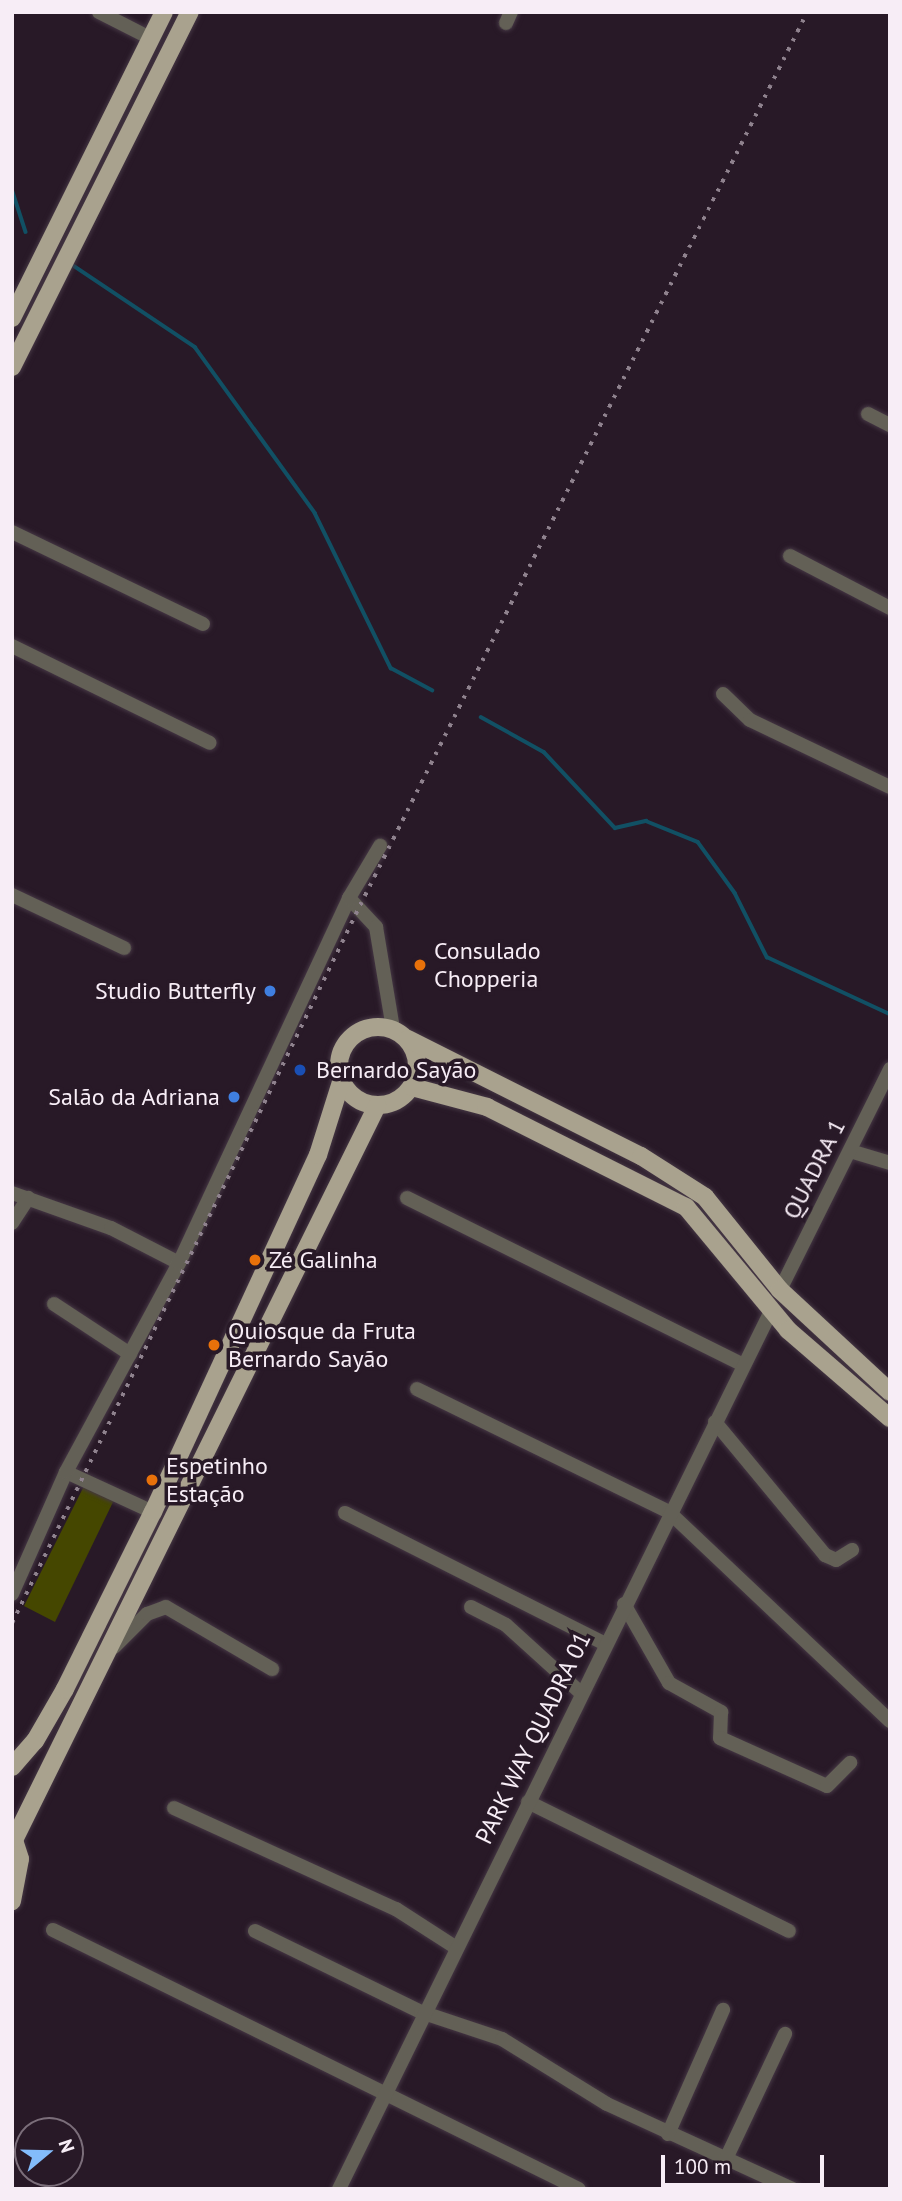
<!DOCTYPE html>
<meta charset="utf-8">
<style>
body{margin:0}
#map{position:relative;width:902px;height:2201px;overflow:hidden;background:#281927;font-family:"PT Sans",sans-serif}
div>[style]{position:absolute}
.green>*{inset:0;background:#454700}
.stream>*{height:3.5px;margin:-1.75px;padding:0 1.75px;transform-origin:1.75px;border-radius:1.75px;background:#115064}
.roads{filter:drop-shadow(0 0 2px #453744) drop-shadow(0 0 2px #453744)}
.minor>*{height:14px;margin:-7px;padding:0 7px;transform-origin:7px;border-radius:7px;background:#636056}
.major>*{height:18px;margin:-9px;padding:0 9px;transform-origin:9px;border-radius:9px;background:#a9a28e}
.major>.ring{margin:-9px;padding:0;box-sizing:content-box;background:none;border:18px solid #a9a28e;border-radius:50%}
.rail>*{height:3.5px;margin-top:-1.75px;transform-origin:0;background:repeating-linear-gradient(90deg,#8f828e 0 3.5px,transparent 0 10.5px)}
.dots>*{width:19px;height:19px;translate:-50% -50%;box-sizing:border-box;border:4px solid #281927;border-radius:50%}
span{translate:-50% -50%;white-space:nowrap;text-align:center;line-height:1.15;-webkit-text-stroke:7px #281927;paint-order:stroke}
.poi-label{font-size:24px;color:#f7edf6}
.left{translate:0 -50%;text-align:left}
.right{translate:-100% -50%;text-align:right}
.street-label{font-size:24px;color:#f7edf6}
.frame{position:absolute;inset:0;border:14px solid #f7edf6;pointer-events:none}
.north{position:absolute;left:14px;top:2117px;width:70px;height:70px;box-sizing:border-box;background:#281927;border:2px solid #7b6e7a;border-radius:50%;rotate:71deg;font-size:19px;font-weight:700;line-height:28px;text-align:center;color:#f7edf6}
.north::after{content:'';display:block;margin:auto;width:24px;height:32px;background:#83bcfb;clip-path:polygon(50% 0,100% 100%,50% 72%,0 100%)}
.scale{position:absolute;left:661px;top:2155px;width:163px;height:32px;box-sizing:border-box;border:4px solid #f7edf6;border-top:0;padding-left:9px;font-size:21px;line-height:24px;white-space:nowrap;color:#f7edf6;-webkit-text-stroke:5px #281927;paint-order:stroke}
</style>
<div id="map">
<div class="green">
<i style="clip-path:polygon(84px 1486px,114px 1500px,55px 1622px,24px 1606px)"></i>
</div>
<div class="stream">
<i style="left:12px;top:189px;width:45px;rotate:72deg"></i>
<i style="left:74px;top:266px;width:146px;rotate:33.8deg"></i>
<i style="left:195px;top:347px;width:205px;rotate:54.1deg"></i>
<i style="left:315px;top:513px;width:173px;rotate:63.9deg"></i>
<i style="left:391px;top:668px;width:47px;rotate:28.2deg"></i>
<i style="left:481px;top:717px;width:72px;rotate:29.1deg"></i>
<i style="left:544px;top:752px;width:104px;rotate:46.9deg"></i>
<i style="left:615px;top:828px;width:32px;rotate:-13deg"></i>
<i style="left:646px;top:821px;width:56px;rotate:22deg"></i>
<i style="left:698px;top:842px;width:63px;rotate:54deg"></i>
<i style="left:735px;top:893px;width:72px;rotate:63.4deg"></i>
<i style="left:767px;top:957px;width:136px;rotate:24.9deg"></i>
</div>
<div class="roads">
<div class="minor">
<i style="left:99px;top:12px;width:57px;rotate:27deg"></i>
<i style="left:506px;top:23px;width:12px;rotate:-66deg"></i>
<i style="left:868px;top:414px;width:25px;rotate:27deg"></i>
<i style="left:12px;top:532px;width:212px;rotate:25.7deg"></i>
<i style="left:790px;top:556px;width:113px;rotate:27.5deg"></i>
<i style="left:12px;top:646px;width:220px;rotate:26.1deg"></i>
<i style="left:723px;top:694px;width:37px;rotate:44deg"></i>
<i style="left:750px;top:720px;width:155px;rotate:25.6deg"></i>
<i style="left:12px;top:895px;width:124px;rotate:25.3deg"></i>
<i style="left:349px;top:898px;width:40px;rotate:47deg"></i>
<i style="left:376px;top:927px;width:103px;rotate:80.5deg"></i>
<i style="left:850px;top:1151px;width:42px;rotate:16.7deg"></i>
<i style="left:12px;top:1193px;width:105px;rotate:19.5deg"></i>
<i style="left:111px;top:1228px;width:76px;rotate:27.2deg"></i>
<i style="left:407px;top:1198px;width:376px;rotate:26.4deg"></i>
<i style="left:12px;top:1223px;width:30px;rotate:-57deg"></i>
<i style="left:780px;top:1290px;width:247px;rotate:-63.5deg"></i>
<i style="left:54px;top:1304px;width:91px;rotate:33.3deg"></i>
<i style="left:417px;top:1389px;width:280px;rotate:26deg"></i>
<i style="left:669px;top:1512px;width:304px;rotate:43.4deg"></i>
<i style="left:715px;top:1422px;width:173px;rotate:50.4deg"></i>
<i style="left:825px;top:1555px;width:12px;rotate:24deg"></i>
<i style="left:836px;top:1560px;width:19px;rotate:-32deg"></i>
<i style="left:66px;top:1472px;width:96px;rotate:24.7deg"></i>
<i style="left:345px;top:1513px;width:291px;rotate:26.7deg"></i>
<i style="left:12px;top:1594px;width:133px;rotate:-66.1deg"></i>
<i style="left:66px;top:1472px;width:238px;rotate:-61.6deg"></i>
<i style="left:179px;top:1263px;width:403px;rotate:-65deg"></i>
<i style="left:349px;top:898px;width:61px;rotate:-59.2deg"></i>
<i style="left:624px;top:1604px;width:91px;rotate:60.3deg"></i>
<i style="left:669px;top:1683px;width:60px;rotate:29.1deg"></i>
<i style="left:721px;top:1712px;width:26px;rotate:92deg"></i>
<i style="left:720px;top:1738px;width:117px;rotate:24.2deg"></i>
<i style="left:827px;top:1786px;width:33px;rotate:-45deg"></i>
<i style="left:471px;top:1607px;width:39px;rotate:27deg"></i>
<i style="left:506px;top:1625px;width:101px;rotate:42.2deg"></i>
<i style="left:114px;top:1647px;width:47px;rotate:-45deg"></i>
<i style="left:147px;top:1614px;width:20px;rotate:-20deg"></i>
<i style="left:166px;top:1607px;width:123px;rotate:30.3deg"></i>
<i style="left:528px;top:1802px;width:291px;rotate:26.3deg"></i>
<i style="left:174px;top:1808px;width:244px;rotate:24.5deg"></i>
<i style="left:396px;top:1909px;width:70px;rotate:32.8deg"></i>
<i style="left:53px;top:1930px;width:586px;rotate:26.22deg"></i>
<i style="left:255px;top:1931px;width:185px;rotate:26deg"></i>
<i style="left:421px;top:2012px;width:85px;rotate:18.4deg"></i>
<i style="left:502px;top:2039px;width:123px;rotate:31.8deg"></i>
<i style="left:607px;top:2104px;width:205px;rotate:24.6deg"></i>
<i style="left:668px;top:2134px;width:136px;rotate:-66.1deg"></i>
<i style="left:724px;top:2163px;width:143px;rotate:-64.7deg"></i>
<i style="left:339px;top:2189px;width:981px;rotate:-63.8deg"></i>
</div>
<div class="major">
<i style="left:12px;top:318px;width:342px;rotate:-63.6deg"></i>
<i style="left:12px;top:367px;width:397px;rotate:-63.4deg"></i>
<i class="ring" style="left:339px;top:1027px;width:60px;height:60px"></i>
<i style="left:408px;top:1039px;width:261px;rotate:26.7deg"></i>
<i style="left:641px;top:1156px;width:76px;rotate:32.6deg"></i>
<i style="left:705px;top:1197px;width:119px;rotate:51.1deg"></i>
<i style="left:780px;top:1290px;width:150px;rotate:42.8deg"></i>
<i style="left:412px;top:1087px;width:78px;rotate:14.9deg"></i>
<i style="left:487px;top:1107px;width:223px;rotate:26.7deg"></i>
<i style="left:686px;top:1207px;width:160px;rotate:50.3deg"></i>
<i style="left:788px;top:1330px;width:135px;rotate:40.8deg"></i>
<i style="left:12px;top:1767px;width:35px;rotate:-49deg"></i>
<i style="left:35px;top:1741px;width:60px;rotate:-60deg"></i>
<i style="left:65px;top:1689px;width:198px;rotate:-63.6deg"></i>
<i style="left:153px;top:1512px;width:393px;rotate:-65.2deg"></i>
<i style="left:318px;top:1155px;width:77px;rotate:-72.5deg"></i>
<i style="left:12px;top:1834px;width:26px;rotate:72deg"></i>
<i style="left:20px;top:1859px;width:43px;rotate:100.8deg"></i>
<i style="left:15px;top:1838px;width:817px;rotate:-63.69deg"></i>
</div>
</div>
<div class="rail">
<i style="left:12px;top:1623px;width:798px;rotate:-64.14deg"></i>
<i style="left:360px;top:905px;width:999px;rotate:-63.41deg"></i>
</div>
<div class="dots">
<i style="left:420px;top:965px;background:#e8710a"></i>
<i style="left:270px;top:991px;background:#3f7fe0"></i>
<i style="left:300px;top:1070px;background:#1a4fb4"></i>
<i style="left:234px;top:1097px;background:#3f7fe0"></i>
<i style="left:255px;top:1260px;background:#e8710a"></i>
<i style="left:214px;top:1345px;background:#e8710a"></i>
<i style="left:152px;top:1480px;background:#e8710a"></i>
</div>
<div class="poi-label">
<span class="left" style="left:434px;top:965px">Consulado<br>Chopperia</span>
<span class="right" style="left:256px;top:991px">Studio Butterfly</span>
<span class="left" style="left:316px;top:1070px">Bernardo Sayão</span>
<span class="right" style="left:220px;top:1097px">Salão da Adriana</span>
<span class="left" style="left:269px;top:1260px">Zé Galinha</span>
<span class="left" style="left:228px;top:1345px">Quiosque da Fruta<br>Bernardo Sayão</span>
<span class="left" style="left:166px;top:1480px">Espetinho<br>Estação</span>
</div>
<div class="street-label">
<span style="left:814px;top:1169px;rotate:-63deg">QUADRA 1</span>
<span style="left:533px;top:1738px;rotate:-64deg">PARK WAY QUADRA 01</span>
</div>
<div class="frame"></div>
<div class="north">N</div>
<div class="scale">100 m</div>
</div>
